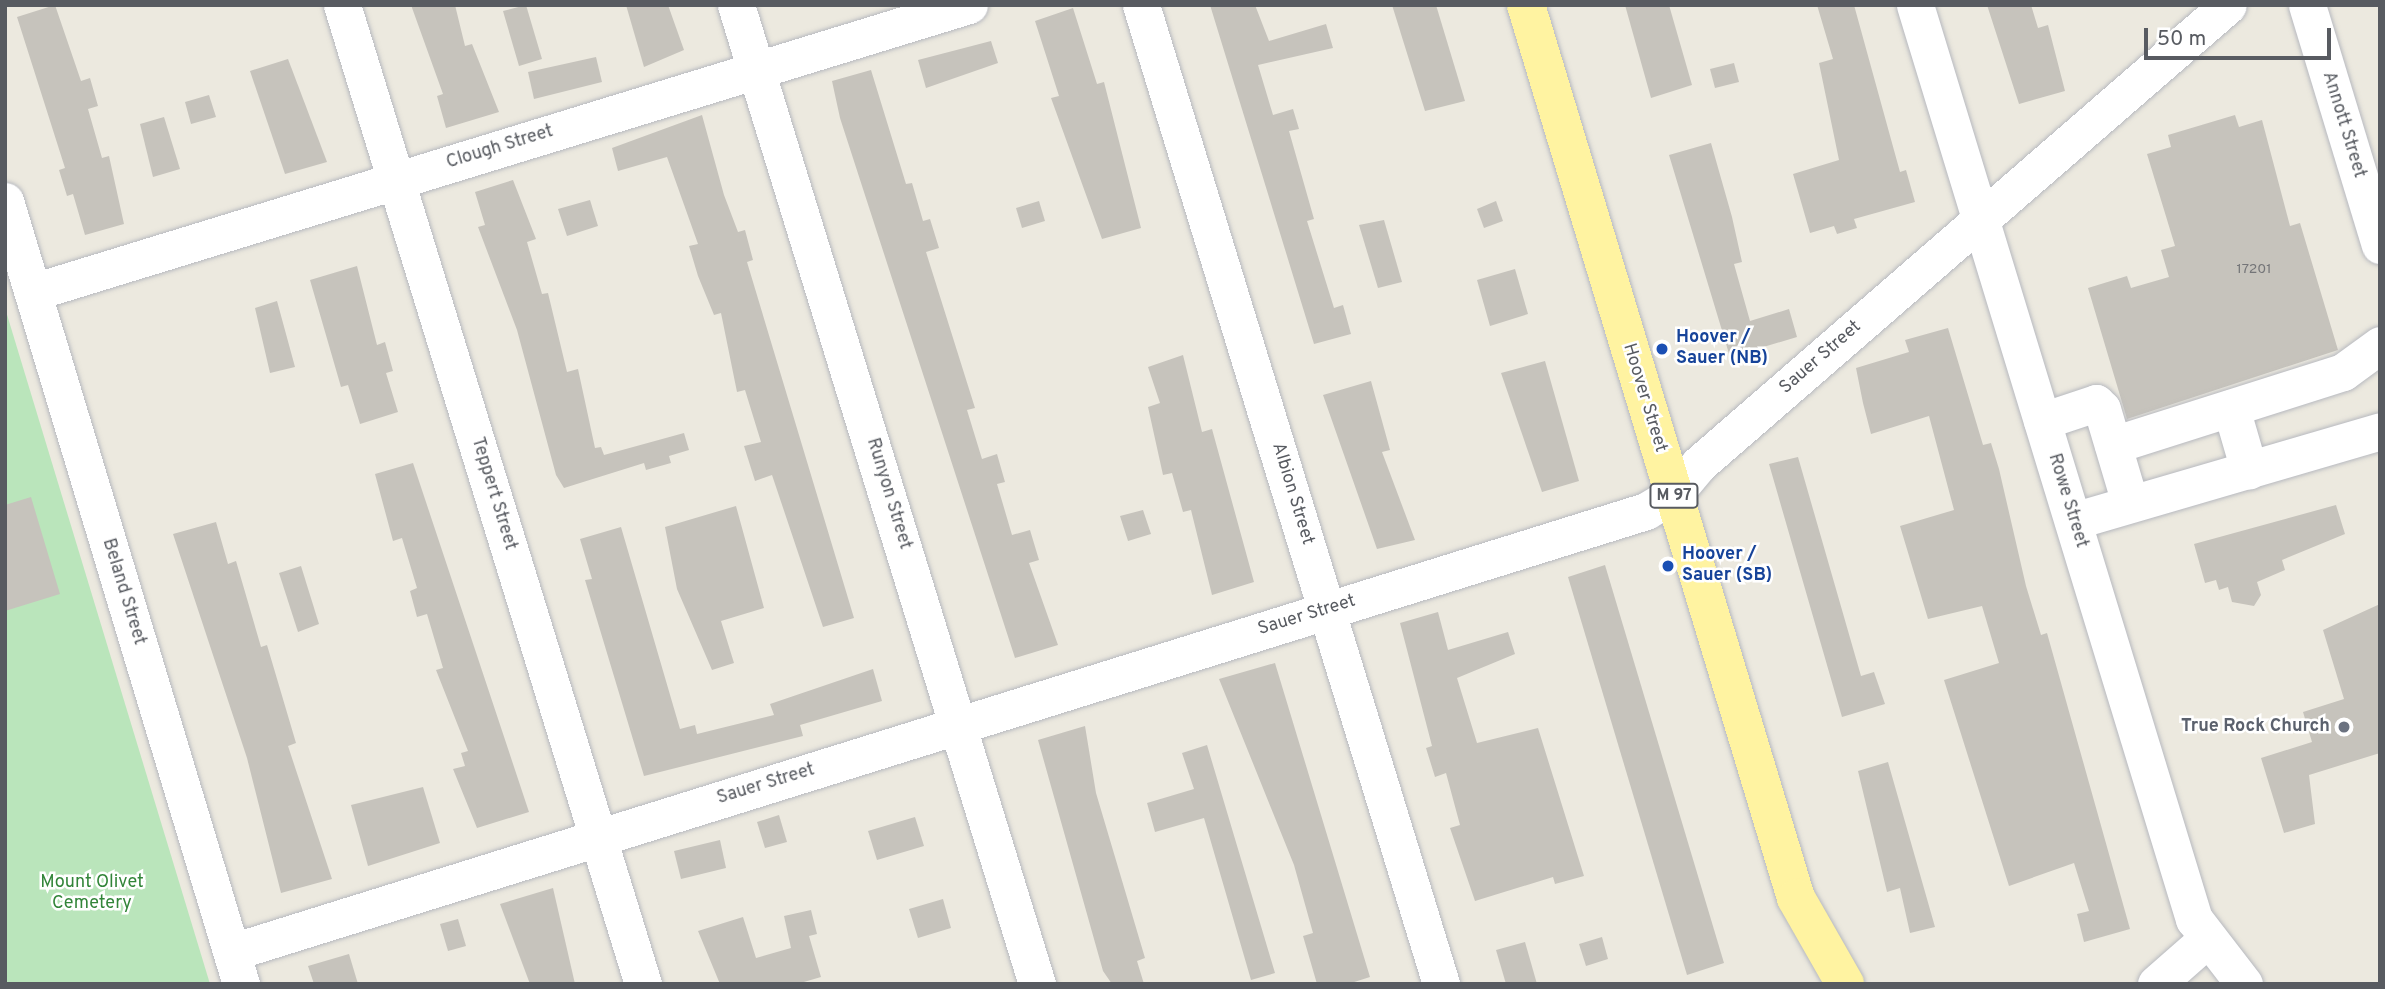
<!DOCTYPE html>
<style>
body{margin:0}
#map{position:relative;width:2385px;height:989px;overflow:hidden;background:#ece9df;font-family:Overpass,sans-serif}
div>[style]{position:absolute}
.green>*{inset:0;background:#bae5bb}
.building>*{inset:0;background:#c6c3bc}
.roads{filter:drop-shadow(0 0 2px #b7b9bf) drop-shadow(0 0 2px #b7b9bf)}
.minor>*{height:37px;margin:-18.5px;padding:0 18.5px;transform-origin:18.5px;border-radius:18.5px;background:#fff}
.major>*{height:38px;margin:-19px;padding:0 19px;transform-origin:19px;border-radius:19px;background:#fff3a1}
.dots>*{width:19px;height:19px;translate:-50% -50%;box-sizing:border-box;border:4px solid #fff;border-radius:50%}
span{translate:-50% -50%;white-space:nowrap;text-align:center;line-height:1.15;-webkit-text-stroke:5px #fff;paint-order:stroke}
.number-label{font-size:14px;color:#747578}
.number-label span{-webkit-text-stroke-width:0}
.shield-label span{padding:2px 5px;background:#fff;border:2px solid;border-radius:5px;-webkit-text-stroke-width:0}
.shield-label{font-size:16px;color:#585b61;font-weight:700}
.street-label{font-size:18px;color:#585b61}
.transit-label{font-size:18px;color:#164399;font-weight:700}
.left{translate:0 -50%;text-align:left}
.worship-label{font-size:18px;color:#5b616d;font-weight:700}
.right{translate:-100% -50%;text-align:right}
.park-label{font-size:18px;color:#328539}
.frame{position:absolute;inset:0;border:7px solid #585b61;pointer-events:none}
.scale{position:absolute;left:2144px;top:28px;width:187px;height:32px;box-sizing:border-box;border:4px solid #585b61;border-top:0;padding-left:9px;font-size:21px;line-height:24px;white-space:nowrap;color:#585b61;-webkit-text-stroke:5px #fff;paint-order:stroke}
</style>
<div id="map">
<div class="green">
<i style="clip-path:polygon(5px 308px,210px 984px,5px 984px)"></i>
</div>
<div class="building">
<i style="clip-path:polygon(55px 5px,81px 81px,90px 78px,98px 106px,88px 109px,102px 158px,109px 156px,124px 224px,85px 235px,73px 194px,67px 196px,59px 170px,65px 168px,17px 17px)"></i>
<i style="clip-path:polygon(411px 5px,455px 5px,465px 46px,472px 44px,499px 112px,446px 128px,437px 96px,443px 94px)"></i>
<i style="clip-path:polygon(526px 5px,542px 59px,519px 66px,503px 11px)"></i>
<i style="clip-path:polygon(626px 5px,668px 5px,684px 50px,644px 67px)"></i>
<i style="clip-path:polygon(1210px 5px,1255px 5px,1269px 41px,1326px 24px,1333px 48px,1258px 65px,1273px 115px,1293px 109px,1299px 129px,1289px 131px,1314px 219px,1307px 221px,1334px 308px,1343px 305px,1351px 334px,1314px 344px)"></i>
<i style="clip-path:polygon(1392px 5px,1436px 5px,1465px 101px,1425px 111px)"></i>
<i style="clip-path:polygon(1625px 5px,1669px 5px,1692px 85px,1651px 98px)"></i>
<i style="clip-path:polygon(1817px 5px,1854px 5px,1900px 172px,1906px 170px,1915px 202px,1854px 219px,1857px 228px,1837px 234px,1834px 226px,1810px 233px,1793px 174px,1839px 160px,1819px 63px,1833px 59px)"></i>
<i style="clip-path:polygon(1987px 5px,2031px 5px,2038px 28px,2048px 25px,2065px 91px,2019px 104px)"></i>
<i style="clip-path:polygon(1073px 8px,1097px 84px,1104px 82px,1141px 228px,1102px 239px,1051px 98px,1059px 96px,1035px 21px)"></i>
<i style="clip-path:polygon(991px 41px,998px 63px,926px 88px,918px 60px)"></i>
<i style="clip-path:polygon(596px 57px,602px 82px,534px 99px,528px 72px)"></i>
<i style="clip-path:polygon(288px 59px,327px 162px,285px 174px,250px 71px)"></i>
<i style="clip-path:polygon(1734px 63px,1739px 82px,1715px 88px,1710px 69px)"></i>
<i style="clip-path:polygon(871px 70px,906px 184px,912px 183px,923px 221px,930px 219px,939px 248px,926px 252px,975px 408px,967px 410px,982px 459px,997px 454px,1005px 482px,997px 484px,1012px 535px,1030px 530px,1039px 560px,1029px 563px,1058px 645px,1015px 658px,840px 118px,832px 81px)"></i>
<i style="clip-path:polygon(209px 95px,216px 117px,191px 124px,185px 102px)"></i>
<i style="clip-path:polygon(702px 115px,724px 195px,738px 232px,745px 230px,753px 260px,747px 262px,854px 618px,823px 627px,772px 475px,755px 481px,744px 446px,761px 442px,745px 390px,737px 392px,721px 313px,714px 315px,698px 276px,689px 246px,698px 244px,667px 157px,618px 171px,612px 148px)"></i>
<i style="clip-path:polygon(2235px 115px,2239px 127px,2262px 120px,2290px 226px,2300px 223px,2338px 350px,2127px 419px,2088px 288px,2127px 276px,2131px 288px,2169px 277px,2161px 250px,2175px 246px,2147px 154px,2171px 147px,2168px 135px)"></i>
<i style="clip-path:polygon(164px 117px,180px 169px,153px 177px,140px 124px)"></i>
<i style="clip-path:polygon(1711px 143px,1732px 217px,1742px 262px,1734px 264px,1750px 321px,1789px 309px,1797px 337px,1730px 357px,1669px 155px)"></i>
<i style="clip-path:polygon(513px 180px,536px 239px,527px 242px,542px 294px,548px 293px,567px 372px,578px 369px,595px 448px,601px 447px,604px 455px,684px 433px,689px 450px,669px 456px,671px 463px,646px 470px,644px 463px,564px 488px,556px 475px,517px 330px,478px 227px,485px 225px,475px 192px)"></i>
<i style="clip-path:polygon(590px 200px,598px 226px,567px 236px,558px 209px)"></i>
<i style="clip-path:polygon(1039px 201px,1045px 221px,1022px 228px,1016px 208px)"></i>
<i style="clip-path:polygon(1496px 201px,1503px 221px,1484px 228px,1477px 209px)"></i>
<i style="clip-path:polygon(1384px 220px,1402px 282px,1378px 288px,1359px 225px)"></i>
<i style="clip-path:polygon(357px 266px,377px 345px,385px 342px,393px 371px,386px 373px,398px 412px,360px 424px,348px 385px,341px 387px,310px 280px)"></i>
<i style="clip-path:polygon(1515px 269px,1528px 314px,1490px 326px,1477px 280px)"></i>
<i style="clip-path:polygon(277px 301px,295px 367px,270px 373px,255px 308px)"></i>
<i style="clip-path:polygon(1948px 328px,1983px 445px,1991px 443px,1999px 469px,2026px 586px,2041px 635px,2047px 633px,2130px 929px,2084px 942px,2077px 914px,2089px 911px,2074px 863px,2009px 886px,1944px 680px,1999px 663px,1982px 606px,1928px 619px,1900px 526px,1954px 510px,1929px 416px,1871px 434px,1863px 403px,1856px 368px,1909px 352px,1905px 340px)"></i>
<i style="clip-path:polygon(1183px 355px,1202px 432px,1212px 429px,1254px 582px,1212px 595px,1191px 510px,1183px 512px,1172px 473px,1163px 475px,1148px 407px,1160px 403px,1148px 367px)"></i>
<i style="clip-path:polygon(1545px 361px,1579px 481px,1542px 492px,1501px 373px)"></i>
<i style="clip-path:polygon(1371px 381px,1390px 450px,1382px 452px,1415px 540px,1377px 549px,1323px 395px)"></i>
<i style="clip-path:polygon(1798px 457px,1861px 676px,1874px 672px,1885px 704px,1842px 717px,1769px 464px)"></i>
<i style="clip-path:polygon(413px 463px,529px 812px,477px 828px,453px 769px,465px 766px,461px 753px,468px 751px,436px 670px,443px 668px,427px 614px,417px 617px,410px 591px,417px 588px,402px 538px,393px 541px,375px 474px)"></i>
<i style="clip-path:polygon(31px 497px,60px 594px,5px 611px,5px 505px)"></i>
<i style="clip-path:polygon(2336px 505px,2345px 534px,2282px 560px,2285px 570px,2257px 582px,2261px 595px,2254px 606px,2232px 602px,2228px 587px,2219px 590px,2216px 580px,2205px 583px,2194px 544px)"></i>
<i style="clip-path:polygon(736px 506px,764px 608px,721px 621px,734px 663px,712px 670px,677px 589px,665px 527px)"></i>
<i style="clip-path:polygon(1143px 510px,1151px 534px,1128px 541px,1120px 516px)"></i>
<i style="clip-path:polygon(216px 522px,228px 564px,236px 561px,261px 647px,267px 645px,296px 743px,288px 746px,332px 879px,281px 893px,247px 758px,173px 534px)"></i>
<i style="clip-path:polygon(621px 527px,680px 729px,695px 725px,697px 734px,774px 715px,770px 704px,873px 669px,882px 701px,800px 725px,803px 736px,644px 776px,585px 580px,592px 579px,580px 539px)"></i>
<i style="clip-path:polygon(1605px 565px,1724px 963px,1687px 975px,1568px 577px)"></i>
<i style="clip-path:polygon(301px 566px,319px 624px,298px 632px,279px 573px)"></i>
<i style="clip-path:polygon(2380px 604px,2380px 753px,2309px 775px,2315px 824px,2284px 833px,2261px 758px,2312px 742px,2303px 712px,2344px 699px,2323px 630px)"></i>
<i style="clip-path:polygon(1438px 612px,1448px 650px,1508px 632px,1515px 654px,1457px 678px,1477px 743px,1538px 728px,1584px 876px,1555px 884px,1553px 877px,1475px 901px,1450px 828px,1460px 825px,1446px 773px,1435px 777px,1426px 748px,1432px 746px,1400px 623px)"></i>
<i style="clip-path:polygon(1275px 663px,1370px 977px,1348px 984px,1317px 984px,1303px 936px,1313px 933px,1294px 865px,1219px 679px)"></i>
<i style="clip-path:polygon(1085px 726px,1096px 793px,1145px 958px,1137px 961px,1144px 984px,1112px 984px,1103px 971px,1038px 740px)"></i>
<i style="clip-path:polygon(1207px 745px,1275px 973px,1251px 980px,1204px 818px,1155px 832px,1147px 803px,1194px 789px,1182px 753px)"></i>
<i style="clip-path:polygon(1888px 762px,1935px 927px,1910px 933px,1900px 888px,1887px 892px,1858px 771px)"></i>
<i style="clip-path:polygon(423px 787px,440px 843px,368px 866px,351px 805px)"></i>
<i style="clip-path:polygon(779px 815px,787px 842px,765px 848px,757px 822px)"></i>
<i style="clip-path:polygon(915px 817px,924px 846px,877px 860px,868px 831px)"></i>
<i style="clip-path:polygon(720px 840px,726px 868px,681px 879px,674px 851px)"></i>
<i style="clip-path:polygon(553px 888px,575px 984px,530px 984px,500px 904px)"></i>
<i style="clip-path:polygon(943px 899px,951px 928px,918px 938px,909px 909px)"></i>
<i style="clip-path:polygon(811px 910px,817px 934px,809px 936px,821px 977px,797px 984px,720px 984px,698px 931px,743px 917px,756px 958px,791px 948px,784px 916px)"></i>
<i style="clip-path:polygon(458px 919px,466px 946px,448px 951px,440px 924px)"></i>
<i style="clip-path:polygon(1602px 937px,1608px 959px,1586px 966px,1579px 944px)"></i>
<i style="clip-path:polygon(1525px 942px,1537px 984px,1506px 984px,1496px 950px)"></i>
<i style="clip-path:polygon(349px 954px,358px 984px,314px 984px,308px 966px)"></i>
</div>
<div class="roads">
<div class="minor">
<i style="left:342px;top:5px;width:1024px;rotate:72.91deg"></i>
<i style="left:736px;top:5px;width:1024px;rotate:72.91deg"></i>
<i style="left:1141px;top:5px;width:1024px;rotate:72.96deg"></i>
<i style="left:1915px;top:5px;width:956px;rotate:73.03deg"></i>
<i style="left:2194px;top:919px;width:82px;rotate:52.4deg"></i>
<i style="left:2307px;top:5px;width:251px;rotate:73.1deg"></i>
<i style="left:5px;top:201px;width:818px;rotate:73.23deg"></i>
<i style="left:33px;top:292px;width:979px;rotate:-17.05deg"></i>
<i style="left:2231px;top:408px;width:65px;rotate:73.8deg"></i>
<i style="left:2042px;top:421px;width:57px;rotate:-18.4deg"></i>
<i style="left:2096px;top:403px;width:8px;rotate:45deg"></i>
<i style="left:2102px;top:409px;width:98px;rotate:73.4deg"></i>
<i style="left:2113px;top:445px;width:241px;rotate:-17.6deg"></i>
<i style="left:2343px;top:372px;width:46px;rotate:-36.1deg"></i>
<i style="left:2073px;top:521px;width:320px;rotate:-16.3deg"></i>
<i style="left:232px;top:952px;width:1481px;rotate:-17.32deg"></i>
<i style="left:1646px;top:511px;width:31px;rotate:-31deg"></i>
<i style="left:1673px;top:495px;width:40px;rotate:-50deg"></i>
<i style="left:1699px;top:464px;width:700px;rotate:-40.95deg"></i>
<i style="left:2156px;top:984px;width:68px;rotate:-41.4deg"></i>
</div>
<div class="major">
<i style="left:1526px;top:5px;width:933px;rotate:73.18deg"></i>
<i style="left:1796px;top:898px;width:99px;rotate:60.3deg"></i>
</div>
</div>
<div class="dots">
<i style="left:1662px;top:349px;background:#1a4fb4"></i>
<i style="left:1668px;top:566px;background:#1a4fb4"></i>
<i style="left:2344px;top:727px;background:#6b7280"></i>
</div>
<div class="number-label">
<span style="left:2254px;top:270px">17201</span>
</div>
<div class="shield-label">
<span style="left:1674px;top:496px">M 97</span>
</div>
<div class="street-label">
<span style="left:2343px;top:125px;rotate:73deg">Annott Street</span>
<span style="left:500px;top:148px;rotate:-17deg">Clough Street</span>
<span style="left:1821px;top:358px;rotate:-41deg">Sauer Street</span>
<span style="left:1644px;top:398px;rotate:73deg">Hoover Street</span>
<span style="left:493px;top:494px;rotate:73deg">Teppert Street</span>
<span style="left:888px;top:494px;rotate:73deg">Runyon Street</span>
<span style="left:1292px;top:494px;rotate:73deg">Albion Street</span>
<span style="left:2067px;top:501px;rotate:73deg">Rowe Street</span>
<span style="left:123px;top:592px;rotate:73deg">Beland Street</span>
<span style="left:1307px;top:616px;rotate:-17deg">Sauer Street</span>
<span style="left:766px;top:785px;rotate:-17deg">Sauer Street</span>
</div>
<div class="transit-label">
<span class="left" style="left:1676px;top:349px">Hoover /<br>Sauer (NB)</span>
<span class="left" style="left:1682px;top:566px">Hoover /<br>Sauer (SB)</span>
</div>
<div class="worship-label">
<span class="right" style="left:2330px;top:727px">True Rock Church</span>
</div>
<div class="park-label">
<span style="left:92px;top:894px">Mount Olivet<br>Cemetery</span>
</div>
<div class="frame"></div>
<div class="scale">50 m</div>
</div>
